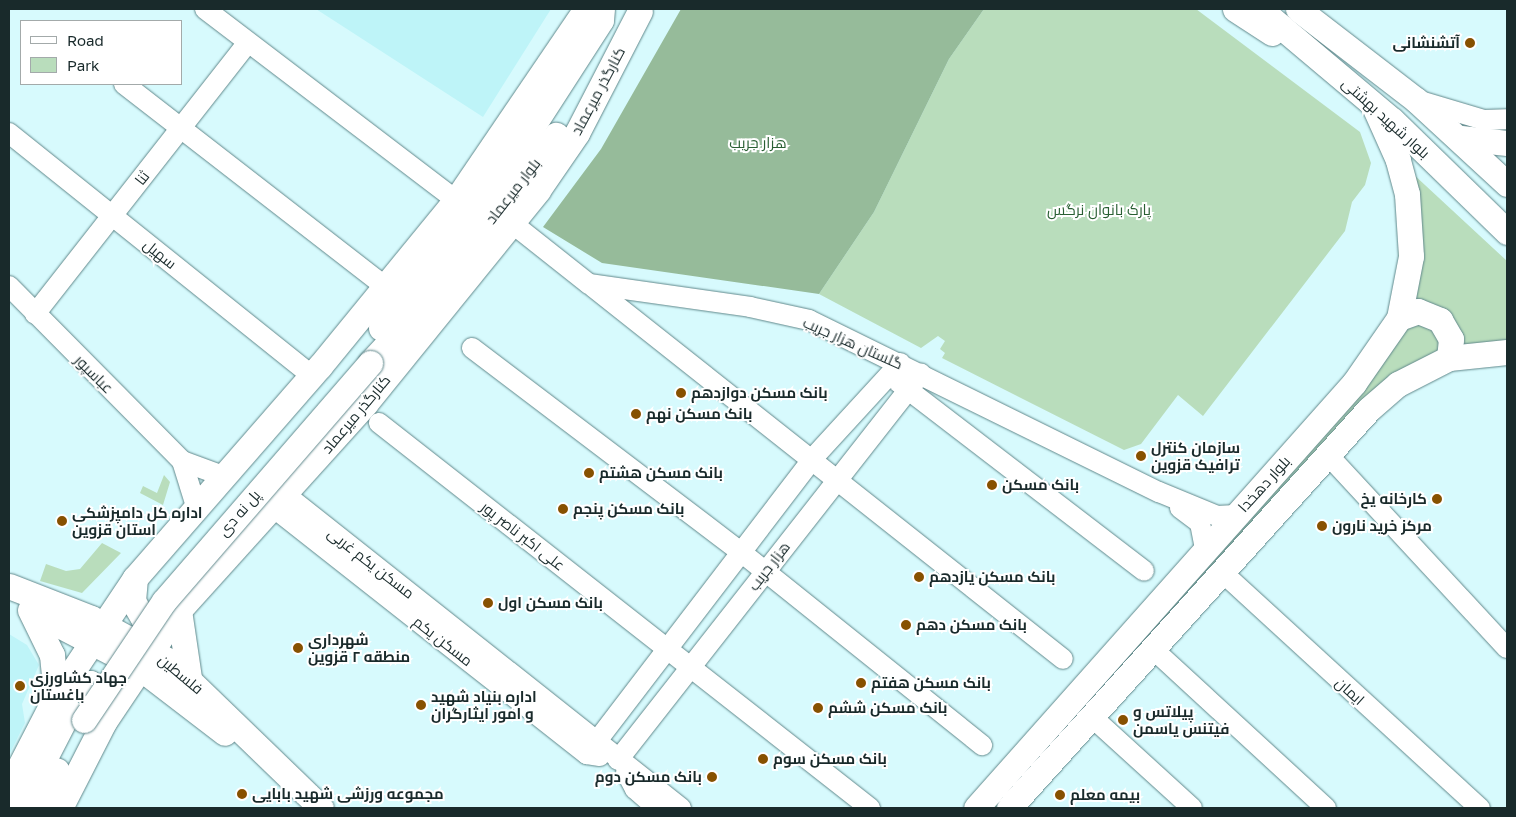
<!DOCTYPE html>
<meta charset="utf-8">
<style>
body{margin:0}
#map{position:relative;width:1516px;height:817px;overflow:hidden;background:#d7fafd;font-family:"Golos Text",Cairo,sans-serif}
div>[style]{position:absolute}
.built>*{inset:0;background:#bef4f8}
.green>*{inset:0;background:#b9ddbc}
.forest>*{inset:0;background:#96bb9a}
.roads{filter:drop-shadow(0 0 1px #60888b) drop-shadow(0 0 1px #60888b)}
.minor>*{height:20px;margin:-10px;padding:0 10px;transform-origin:10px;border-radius:10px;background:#fff}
.major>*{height:25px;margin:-12.5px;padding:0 12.5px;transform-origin:12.5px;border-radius:12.5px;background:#fff}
.bridges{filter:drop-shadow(0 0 1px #60888b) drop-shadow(0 0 1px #60888b)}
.major-bridge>*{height:25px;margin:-12.5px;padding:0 12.5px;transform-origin:12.5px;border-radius:12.5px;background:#fff}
.dots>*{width:14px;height:14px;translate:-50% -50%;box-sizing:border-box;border:2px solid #fff;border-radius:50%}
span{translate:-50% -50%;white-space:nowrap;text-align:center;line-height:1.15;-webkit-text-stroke:4px #fff;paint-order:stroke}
.poi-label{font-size:15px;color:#192a2b;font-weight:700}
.right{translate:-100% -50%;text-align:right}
.left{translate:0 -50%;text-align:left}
.street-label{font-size:15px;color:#192a2b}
.park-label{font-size:15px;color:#295f33}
.frame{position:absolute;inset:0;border:10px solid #192a2b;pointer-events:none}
.legend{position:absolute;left:20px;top:20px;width:162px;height:65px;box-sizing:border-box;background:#fff;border:1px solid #a3aaaa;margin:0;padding:6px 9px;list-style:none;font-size:15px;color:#192a2b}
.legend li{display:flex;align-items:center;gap:10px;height:25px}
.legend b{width:25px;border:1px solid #a3aaaa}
</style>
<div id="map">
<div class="built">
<i style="clip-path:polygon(316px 9px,551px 9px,483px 117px)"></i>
<i style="clip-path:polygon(9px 634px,27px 645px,39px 665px,22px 704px,25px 723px,9px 755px)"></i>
</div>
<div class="green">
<i style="clip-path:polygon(984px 9px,1196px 9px,1360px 132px,1371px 163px,1365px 185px,1352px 202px,1345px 231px,1203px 416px,1178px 395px,1141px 444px,1124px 450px,942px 358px,945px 353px,940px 349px,945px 341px,938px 336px,921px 348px,819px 294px,874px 212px,949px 59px)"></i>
<i style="clip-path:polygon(1398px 160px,1507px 261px,1507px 352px,1398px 384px,1009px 808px,976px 808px,1399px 318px)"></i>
<i style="clip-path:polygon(164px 475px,170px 482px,163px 505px,140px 493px,143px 486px,157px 493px)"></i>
<i style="clip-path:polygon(102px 543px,121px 553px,82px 593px,40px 581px,46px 564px,66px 571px,80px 569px)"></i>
</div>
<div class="forest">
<i style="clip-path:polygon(681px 9px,984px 9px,949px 59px,874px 212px,819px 294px,602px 263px,543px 227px,601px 149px)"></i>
</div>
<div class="roads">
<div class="minor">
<i style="left:205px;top:9px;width:315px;rotate:37.3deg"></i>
<i style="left:124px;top:84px;width:331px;rotate:37.8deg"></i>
<i style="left:1417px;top:100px;width:70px;rotate:16.6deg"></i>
<i style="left:1484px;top:120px;width:23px;rotate:-2deg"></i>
<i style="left:9px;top:133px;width:388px;rotate:38.7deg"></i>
<i style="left:512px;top:223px;width:98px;rotate:38.4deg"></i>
<i style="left:589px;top:284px;width:163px;rotate:8.1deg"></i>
<i style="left:750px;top:307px;width:60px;rotate:12.4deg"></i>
<i style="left:809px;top:320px;width:390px;rotate:26.2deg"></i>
<i style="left:1159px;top:492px;width:63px;rotate:22.5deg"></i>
<i style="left:1217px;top:516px;width:19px;rotate:-3deg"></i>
<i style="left:9px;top:286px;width:246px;rotate:45.3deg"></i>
<i style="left:182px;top:461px;width:44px;rotate:20.1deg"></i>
<i style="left:593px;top:287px;width:599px;rotate:38.36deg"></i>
<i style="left:35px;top:314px;width:345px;rotate:-51.9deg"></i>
<i style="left:472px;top:348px;width:338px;rotate:37.2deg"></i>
<i style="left:741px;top:552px;width:309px;rotate:38.7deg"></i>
<i style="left:898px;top:382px;width:310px;rotate:37.5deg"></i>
<i style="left:379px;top:423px;width:624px;rotate:38.1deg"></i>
<i style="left:1328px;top:455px;width:263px;rotate:47.2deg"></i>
<i style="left:182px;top:461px;width:47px;rotate:72.7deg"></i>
<i style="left:286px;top:495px;width:504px;rotate:38.39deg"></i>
<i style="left:274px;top:508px;width:398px;rotate:38.2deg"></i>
<i style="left:587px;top:754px;width:13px;rotate:9deg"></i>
<i style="left:1180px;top:508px;width:25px;rotate:37deg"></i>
<i style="left:1200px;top:523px;width:26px;rotate:79deg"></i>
<i style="left:1222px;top:572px;width:350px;rotate:42.5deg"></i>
<i style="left:1153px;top:649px;width:235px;rotate:42.6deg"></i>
<i style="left:1092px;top:717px;width:135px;rotate:42.3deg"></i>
<i style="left:587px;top:754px;width:372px;rotate:-52.6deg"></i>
<i style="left:813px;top:458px;width:129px;rotate:-47.5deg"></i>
<i style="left:618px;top:760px;width:491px;rotate:-51.9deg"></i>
<i style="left:626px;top:772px;width:19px;rotate:62deg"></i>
<i style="left:635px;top:789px;width:29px;rotate:41deg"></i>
</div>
<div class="major">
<i style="left:1235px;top:9px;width:44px;rotate:33deg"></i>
<i style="left:1260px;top:9px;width:172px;rotate:40.1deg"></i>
<i style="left:1392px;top:120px;width:161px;rotate:44.2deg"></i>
<i style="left:1298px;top:9px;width:149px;rotate:37.6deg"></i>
<i style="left:1416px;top:100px;width:124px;rotate:42.7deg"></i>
<i style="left:1461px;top:138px;width:46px;rotate:6.2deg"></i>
<i style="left:1399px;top:318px;width:20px;rotate:-20deg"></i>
<i style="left:1418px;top:311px;width:24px;rotate:22deg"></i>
<i style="left:1440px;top:320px;width:22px;rotate:60deg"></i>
<i style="left:1451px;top:339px;width:19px;rotate:96deg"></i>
<i style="left:381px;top:328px;width:165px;rotate:-50.9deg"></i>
<i style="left:485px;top:200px;width:214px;rotate:-57.2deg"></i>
<i style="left:601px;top:20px;width:11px;rotate:-85deg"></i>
<i style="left:370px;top:363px;width:71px;rotate:-47.3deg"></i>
<i style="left:418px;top:311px;width:224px;rotate:-51.9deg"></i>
<i style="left:135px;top:578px;width:23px;rotate:95deg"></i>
<i style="left:133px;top:601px;width:20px;rotate:60deg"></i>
<i style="left:143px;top:618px;width:12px;rotate:9deg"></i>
<i style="left:155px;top:620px;width:26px;rotate:-23deg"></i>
<i style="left:179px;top:610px;width:69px;rotate:81.6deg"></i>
<i style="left:9px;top:586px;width:88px;rotate:21.3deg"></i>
<i style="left:91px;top:618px;width:89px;rotate:28.9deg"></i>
<i style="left:169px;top:661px;width:211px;rotate:44deg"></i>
<i style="left:30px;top:610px;width:50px;rotate:63.9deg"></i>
<i style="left:52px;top:655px;width:41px;rotate:84.4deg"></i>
<i style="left:34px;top:612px;width:119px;rotate:27.6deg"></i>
<i style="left:139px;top:667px;width:108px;rotate:37.5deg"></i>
<i style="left:56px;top:696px;width:21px;rotate:-35deg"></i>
<i style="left:73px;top:684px;width:17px;rotate:-3deg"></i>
<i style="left:90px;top:683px;width:18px;rotate:47deg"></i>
<i style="left:102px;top:696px;width:18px;rotate:84deg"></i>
<i style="left:9px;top:787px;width:102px;rotate:-62.7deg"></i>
<i style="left:56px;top:696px;width:142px;rotate:-56.2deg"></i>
<i style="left:135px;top:578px;width:281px;rotate:-48.9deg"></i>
<i style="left:320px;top:366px;width:215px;rotate:-50.7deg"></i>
<i style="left:456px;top:200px;width:231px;rotate:-55.8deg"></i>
<i style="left:19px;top:808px;width:109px;rotate:-62.7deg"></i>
<i style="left:38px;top:808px;width:42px;rotate:-63.4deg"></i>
<i style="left:60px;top:808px;width:97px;rotate:-62.9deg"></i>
<i style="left:104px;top:722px;width:135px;rotate:-56.2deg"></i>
<i style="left:179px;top:610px;width:278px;rotate:-47.9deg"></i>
<i style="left:365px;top:404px;width:275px;rotate:-51deg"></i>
<i style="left:538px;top:190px;width:69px;rotate:-55.6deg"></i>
<i style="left:577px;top:133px;width:137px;rotate:-62.7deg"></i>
<i style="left:976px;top:808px;width:569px;rotate:-48.35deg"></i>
<i style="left:1354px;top:383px;width:79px;rotate:-55.3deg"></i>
<i style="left:1399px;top:318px;width:63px;rotate:-79deg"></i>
<i style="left:1411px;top:256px;width:62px;rotate:-93.7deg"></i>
<i style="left:1407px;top:194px;width:35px;rotate:-105deg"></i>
<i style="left:1398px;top:160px;width:59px;rotate:-114deg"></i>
<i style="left:1009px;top:808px;width:537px;rotate:-47.94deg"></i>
<i style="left:1369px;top:409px;width:38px;rotate:-41deg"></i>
<i style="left:1398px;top:384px;width:57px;rotate:-27deg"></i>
<i style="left:1449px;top:358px;width:58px;rotate:-5.9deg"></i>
</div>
</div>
<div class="bridges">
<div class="major-bridge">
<i style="left:84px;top:720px;width:143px;rotate:-56.1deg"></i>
<i style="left:164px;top:601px;width:315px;rotate:-49.1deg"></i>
</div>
</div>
<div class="dots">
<i style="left:1470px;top:43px;background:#875100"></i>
<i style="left:681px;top:393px;background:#875100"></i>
<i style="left:636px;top:414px;background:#875100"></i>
<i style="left:1141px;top:456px;background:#875100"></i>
<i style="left:589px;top:473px;background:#875100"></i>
<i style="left:992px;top:485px;background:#875100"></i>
<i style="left:1437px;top:499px;background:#875100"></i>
<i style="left:563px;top:509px;background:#875100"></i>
<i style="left:62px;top:521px;background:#875100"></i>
<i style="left:1322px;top:526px;background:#875100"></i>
<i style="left:919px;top:577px;background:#875100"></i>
<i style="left:488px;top:603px;background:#875100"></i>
<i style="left:906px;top:625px;background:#875100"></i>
<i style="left:298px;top:648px;background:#875100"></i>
<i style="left:861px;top:683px;background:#875100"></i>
<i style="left:20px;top:686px;background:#875100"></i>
<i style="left:421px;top:705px;background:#875100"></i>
<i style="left:818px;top:708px;background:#875100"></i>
<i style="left:1123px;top:720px;background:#875100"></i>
<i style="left:763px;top:759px;background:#875100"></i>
<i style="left:712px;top:777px;background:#875100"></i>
<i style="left:242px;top:794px;background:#875100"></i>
<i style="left:1060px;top:795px;background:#875100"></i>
</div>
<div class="poi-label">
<span class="right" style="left:1460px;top:43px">آتشنشانی</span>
<span class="left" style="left:691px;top:393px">بانک مسکن دوازدهم</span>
<span class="left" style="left:646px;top:414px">بانک مسکن نهم</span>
<span class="left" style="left:1151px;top:456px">سازمان کنترل<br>ترافیک قزوین</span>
<span class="left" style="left:599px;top:473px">بانک مسکن هشتم</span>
<span class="left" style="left:1002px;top:485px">بانک مسکن</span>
<span class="right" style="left:1427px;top:499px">کارخانه یخ</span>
<span class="left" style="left:573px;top:509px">بانک مسکن پنجم</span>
<span class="left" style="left:72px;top:521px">اداره کل دامپزشکی<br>استان قزوین</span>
<span class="left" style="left:1332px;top:526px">مرکز خرید نارون</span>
<span class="left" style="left:929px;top:577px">بانک مسکن یازدهم</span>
<span class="left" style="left:498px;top:603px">بانک مسکن اول</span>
<span class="left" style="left:916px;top:625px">بانک مسکن دهم</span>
<span class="left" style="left:308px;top:648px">شهرداری<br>منطقه ۲ قزوین</span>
<span class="left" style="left:30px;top:686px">جهاد کشاورزی<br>باغستان</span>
<span class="left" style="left:871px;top:683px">بانک مسکن هفتم</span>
<span class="left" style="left:431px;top:705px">اداره بنیاد شهید<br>و امور ایثارگران</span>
<span class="left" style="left:828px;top:708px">بانک مسکن ششم</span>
<span class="left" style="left:1133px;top:720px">پیلاتس و<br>فیتنس یاسمن</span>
<span class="left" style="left:773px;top:759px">بانک مسکن سوم</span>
<span class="right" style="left:702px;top:777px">بانک مسکن دوم</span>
<span class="left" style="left:252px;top:794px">مجموعه ورزشی شهید بابایی</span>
<span class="left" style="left:1070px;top:795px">بیمه معلم</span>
</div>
<div class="street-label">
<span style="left:598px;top:91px;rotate:-62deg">کنارگذر میرعماد</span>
<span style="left:1386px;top:118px;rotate:42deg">بلوار شهید بهشتی</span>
<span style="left:142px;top:178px;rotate:-52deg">ثنا</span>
<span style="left:513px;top:191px;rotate:-52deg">بلوار میرعماد</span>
<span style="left:160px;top:254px;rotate:39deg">سهیل</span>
<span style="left:853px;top:343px;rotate:24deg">گلستان هزار جریب</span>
<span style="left:94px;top:374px;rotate:45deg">عباسپور</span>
<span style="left:356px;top:414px;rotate:-50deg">کنارگذر میرعماد</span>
<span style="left:1264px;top:484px;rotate:-48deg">بلوار دهخدا</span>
<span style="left:239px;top:513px;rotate:-49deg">پل نه دی</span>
<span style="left:523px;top:536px;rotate:38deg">علی اکبر ناصر پور</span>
<span style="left:371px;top:563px;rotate:38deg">مسکن یکم غربی</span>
<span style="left:769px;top:566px;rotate:-52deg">هزار جریب</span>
<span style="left:443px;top:641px;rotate:38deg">مسکن یکم</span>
<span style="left:181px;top:674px;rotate:40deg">فلسطین</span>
<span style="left:1350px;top:691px;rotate:42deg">ایمان</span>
</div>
<div class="park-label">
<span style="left:758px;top:143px">هزار جریب</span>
<span style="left:1099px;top:210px">پارک بانوان نرگس</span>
</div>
<div class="frame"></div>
<ul class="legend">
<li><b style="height:6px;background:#fff"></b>Road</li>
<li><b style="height:14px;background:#b9ddbc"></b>Park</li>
</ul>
</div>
